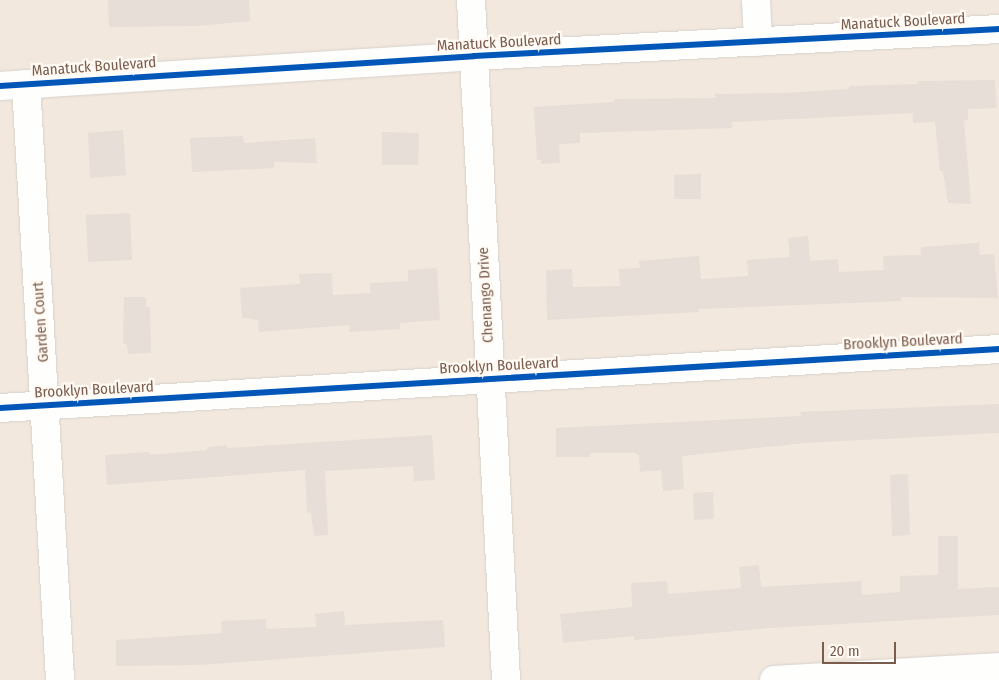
<!DOCTYPE html>
<style>
body{margin:0}
#map{position:relative;width:999px;height:680px;overflow:hidden;background:#f9f5f0;font-family:"Fira Sans Condensed",sans-serif}
div>[style]{position:absolute}
.residential>*{inset:0;background:#f2e8de}
.building>*{inset:0;background:#e6ded7}
.roads{filter:drop-shadow(0 0 1px #d7d1cb) drop-shadow(0 0 1px #d7d1cb)}
.minor>*{height:28px;margin:-14px;padding:0 14px;transform-origin:14px;border-radius:14px;background:#fefefd}
.cycleway>*{height:6px;margin:-3px;padding:0 3px;transform-origin:3px;border-radius:3px;background:#0057b8}
span{translate:-50% -50%;white-space:nowrap;text-align:center;line-height:1.15;-webkit-text-stroke:4.5px #fffaf3;paint-order:stroke}
.street-label{font-size:15px;color:#7a5c4d}
.scale{position:absolute;left:822px;top:642px;width:74px;height:22px;box-sizing:border-box;border:2px solid #7a5c4d;border-top:0;padding-left:6px;font-size:15px;line-height:18px;white-space:nowrap;color:#7a5c4d;-webkit-text-stroke:4px #fffaf3;paint-order:stroke}
</style>
<div id="map">
<div class="residential">
<i style="clip-path:polygon(0 0,999px 0,999px 680px,0 680px)"></i>
</div>
<div class="building">
<i style="clip-path:polygon(108px 0,249px 0,250px 21px,198px 26px,109px 27px)"></i>
<i style="clip-path:polygon(995px 80px,997px 108px,968px 109px,968px 120px,964px 120px,971px 204px,948px 203px,943px 171px,940px 171px,935px 122px,913px 123px,913px 113px,732px 122px,732px 128px,580px 133px,580px 143px,559px 144px,560px 163px,541px 164px,541px 160px,537px 160px,534px 107px,614px 102px,614px 99px,716px 98px,715px 94px,784px 93px,849px 89px,849px 86px,918px 84px,917px 81px)"></i>
<i style="clip-path:polygon(123px 130px,126px 175px,90px 178px,88px 133px)"></i>
<i style="clip-path:polygon(382px 132px,419px 133px,418px 165px,382px 165px)"></i>
<i style="clip-path:polygon(243px 136px,244px 143px,315px 138px,317px 163px,274px 162px,274px 168px,192px 172px,190px 138px)"></i>
<i style="clip-path:polygon(701px 174px,701px 199px,674px 199px,674px 175px)"></i>
<i style="clip-path:polygon(130px 213px,132px 260px,88px 262px,86px 215px)"></i>
<i style="clip-path:polygon(808px 236px,810px 261px,838px 259px,839px 272px,884px 270px,883px 256px,921px 255px,921px 247px,979px 243px,980px 255px,994px 254px,998px 298px,901px 297px,901px 301px,699px 309px,699px 312px,547px 320px,546px 270px,572px 269px,573px 287px,620px 286px,619px 269px,640px 268px,639px 261px,699px 256px,701px 279px,748px 276px,747px 260px,790px 257px,788px 238px)"></i>
<i style="clip-path:polygon(437px 268px,440px 320px,400px 323px,400px 329px,350px 332px,349px 325px,259px 332px,258px 320px,242px 318px,240px 288px,300px 284px,299px 274px,332px 273px,333px 295px,370px 293px,370px 283px,408px 281px,408px 270px)"></i>
<i style="clip-path:polygon(124px 297px,146px 297px,146px 307px,150px 307px,151px 353px,128px 354px,127px 344px,123px 344px)"></i>
<i style="clip-path:polygon(999px 404px,999px 433px,804px 443px,682px 456px,684px 489px,663px 491px,661px 470px,640px 472px,639px 455px,634px 453px,590px 453px,590px 457px,556px 457px,556px 428px,801px 416px,800px 412px)"></i>
<i style="clip-path:polygon(432px 435px,435px 480px,414px 481px,413px 466px,325px 471px,328px 535px,314px 536px,311px 512px,307px 513px,305px 470px,107px 485px,105px 455px,149px 452px,149px 455px,207px 450px,207px 447px,227px 445px,227px 448px)"></i>
<i style="clip-path:polygon(908px 474px,910px 535px,892px 536px,890px 475px)"></i>
<i style="clip-path:polygon(713px 492px,714px 519px,694px 520px,693px 493px)"></i>
<i style="clip-path:polygon(938px 536px,958px 536px,958px 589px,999px 587px,999px 615px,769px 628px,634px 640px,634px 636px,563px 643px,560px 614px,632px 607px,631px 583px,667px 581px,668px 594px,741px 588px,739px 567px,759px 565px,761px 587px,861px 581px,862px 595px,900px 592px,900px 576px,938px 575px)"></i>
<i style="clip-path:polygon(344px 611px,345px 625px,443px 620px,445px 647px,199px 665px,116px 666px,116px 640px,222px 633px,221px 621px,266px 619px,266px 629px,316px 627px,315px 614px)"></i>
</div>
<div class="roads">
<div class="minor">
<i style="left:471px;top:0;width:681px;rotate:87.05deg"></i>
<i style="left:756px;top:0;width:42px;rotate:87.3deg"></i>
<i style="left:26px;top:84px;width:597px;rotate:86.73deg"></i>
<i style="left:0;top:86px;width:475px;rotate:-3.6deg"></i>
<i style="left:474px;top:56px;width:526px;rotate:-2.94deg"></i>
<i style="left:0;top:408px;width:1001px;rotate:-3.38deg"></i>
<i style="left:774px;top:680px;width:225px;rotate:-3.3deg"></i>
</div>
</div>
<div class="cycleway">
<i style="left:0;top:86px;width:475px;rotate:-3.6deg"></i>
<i style="left:474px;top:56px;width:526px;rotate:-2.94deg"></i>
<i style="left:0;top:408px;width:1001px;rotate:-3.38deg"></i>
</div>
<div class="street-label">
<span style="left:903px;top:22px;rotate:-3deg">Manatuck Boulevard</span>
<span style="left:499px;top:43px;rotate:-3deg">Manatuck Boulevard</span>
<span style="left:94px;top:67px;rotate:-4deg">Manatuck Boulevard</span>
<span style="left:486px;top:295px;rotate:-93deg">Chenango Drive</span>
<span style="left:41px;top:322px;rotate:-94deg">Garden Court</span>
<span style="left:903px;top:342px;rotate:-3deg">Brooklyn Boulevard</span>
<span style="left:499px;top:366px;rotate:-3deg">Brooklyn Boulevard</span>
<span style="left:94px;top:390px;rotate:-3deg">Brooklyn Boulevard</span>
</div>
<div class="scale">20 m</div>
</div>
